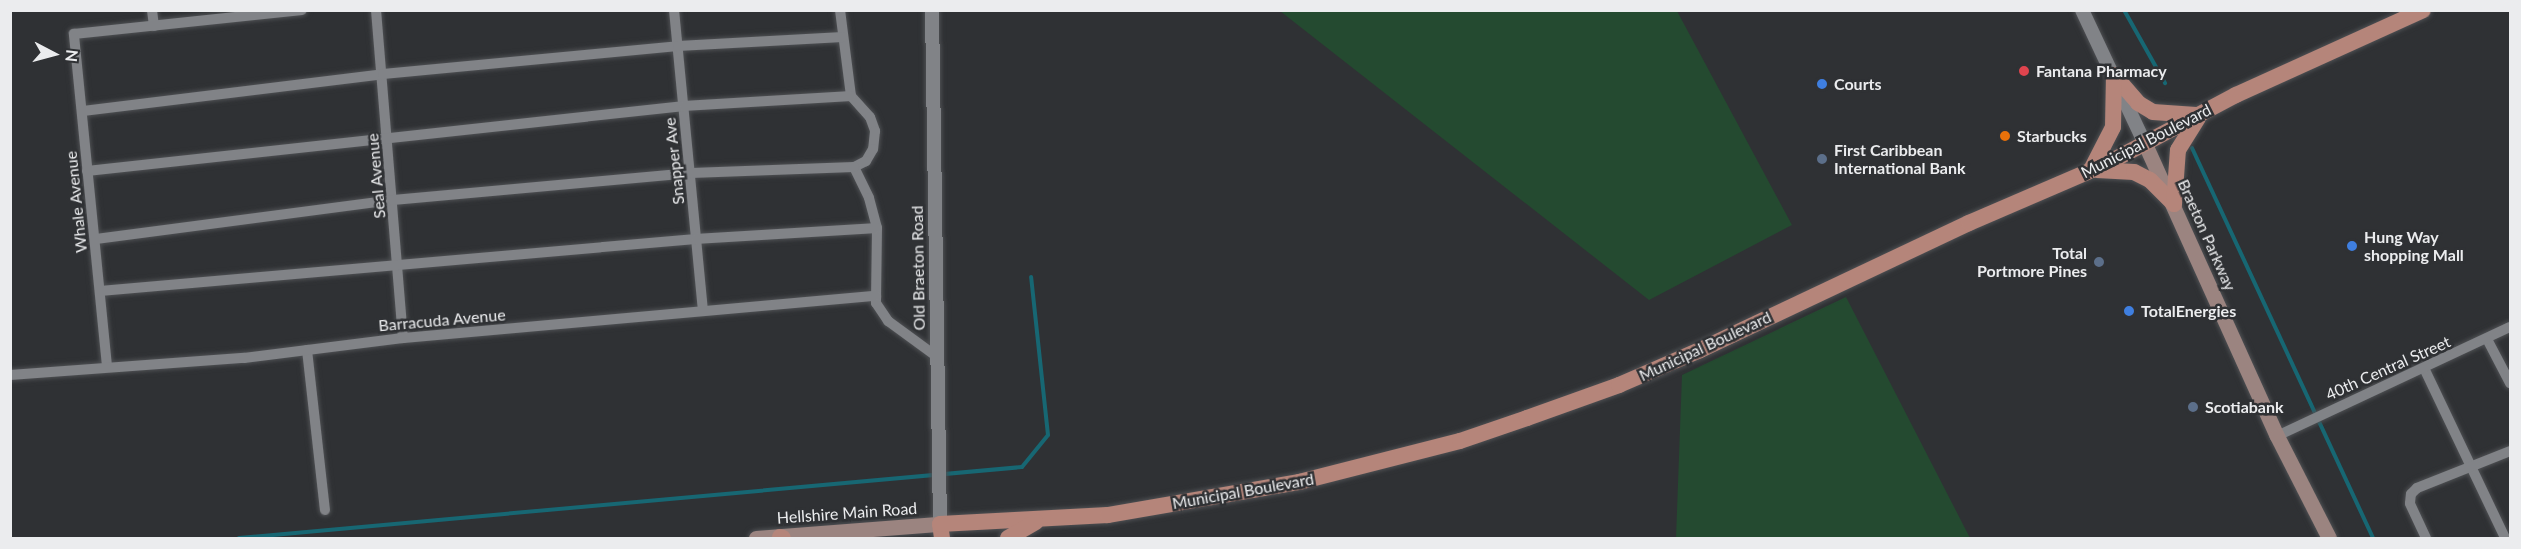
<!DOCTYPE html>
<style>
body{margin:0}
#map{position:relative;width:2521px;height:549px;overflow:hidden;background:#2f3134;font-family:Lato,sans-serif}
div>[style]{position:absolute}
.green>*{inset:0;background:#244a30}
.stream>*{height:4px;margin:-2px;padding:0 2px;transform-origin:2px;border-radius:2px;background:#176773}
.roads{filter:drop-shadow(0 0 2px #4e5053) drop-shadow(0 0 2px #4e5053)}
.minor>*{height:10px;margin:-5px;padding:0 5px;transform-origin:5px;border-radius:5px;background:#818387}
.tertiary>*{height:14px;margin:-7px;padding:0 7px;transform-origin:7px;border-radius:7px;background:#818387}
.secondary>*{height:15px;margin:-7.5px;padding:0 7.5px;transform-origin:7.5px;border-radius:7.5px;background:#9b8480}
.primary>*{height:16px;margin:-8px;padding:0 8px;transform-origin:8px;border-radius:8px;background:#b5857a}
.dots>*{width:16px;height:16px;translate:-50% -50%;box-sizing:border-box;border:3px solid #2f3134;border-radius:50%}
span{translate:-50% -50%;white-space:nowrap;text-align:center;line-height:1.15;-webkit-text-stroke:5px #2f3134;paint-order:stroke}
.poi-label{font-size:16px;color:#ebecee;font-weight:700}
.left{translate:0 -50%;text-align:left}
.right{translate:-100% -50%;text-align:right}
.street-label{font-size:16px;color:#ebecee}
.frame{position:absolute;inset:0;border:12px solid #ebecee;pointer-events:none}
.north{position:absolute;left:24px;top:24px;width:60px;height:60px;-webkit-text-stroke:4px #2f3134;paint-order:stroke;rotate:96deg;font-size:16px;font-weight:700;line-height:24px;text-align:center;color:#ebecee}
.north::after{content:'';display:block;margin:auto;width:21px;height:27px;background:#ebecee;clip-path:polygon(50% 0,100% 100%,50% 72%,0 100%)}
</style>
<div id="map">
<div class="green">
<i style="clip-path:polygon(1280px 11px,1677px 11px,1792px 225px,1649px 300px)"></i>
<i style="clip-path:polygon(1846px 297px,1970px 538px,1676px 538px,1682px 375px)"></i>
</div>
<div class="stream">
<i style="left:2124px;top:10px;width:84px;rotate:60.7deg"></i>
<i style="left:2192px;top:148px;width:430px;rotate:65.1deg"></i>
<i style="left:239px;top:538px;width:786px;rotate:-5.18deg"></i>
<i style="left:1022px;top:467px;width:41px;rotate:-50.9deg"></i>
<i style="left:1048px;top:435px;width:159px;rotate:-96.1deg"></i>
</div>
<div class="roads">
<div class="minor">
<i style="left:152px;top:10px;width:16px;rotate:83deg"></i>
<i style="left:376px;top:10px;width:329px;rotate:85.3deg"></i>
<i style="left:674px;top:10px;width:300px;rotate:84.5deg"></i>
<i style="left:840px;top:10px;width:87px;rotate:82.7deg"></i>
<i style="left:851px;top:96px;width:28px;rotate:48deg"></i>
<i style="left:870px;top:117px;width:15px;rotate:70deg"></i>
<i style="left:875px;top:131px;width:18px;rotate:96deg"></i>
<i style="left:873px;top:149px;width:14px;rotate:120deg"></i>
<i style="left:866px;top:161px;width:13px;rotate:153deg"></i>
<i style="left:854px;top:167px;width:34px;rotate:64deg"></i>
<i style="left:869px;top:198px;width:31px;rotate:75deg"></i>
<i style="left:877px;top:228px;width:75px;rotate:90.8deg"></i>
<i style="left:876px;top:303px;width:22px;rotate:56deg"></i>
<i style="left:888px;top:321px;width:59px;rotate:36.1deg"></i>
<i style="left:83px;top:111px;width:302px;rotate:-7deg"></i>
<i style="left:383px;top:74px;width:296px;rotate:-5.4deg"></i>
<i style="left:678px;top:46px;width:165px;rotate:-3.1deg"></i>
<i style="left:87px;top:171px;width:601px;rotate:-6.21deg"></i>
<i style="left:684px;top:106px;width:167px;rotate:-3.4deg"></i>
<i style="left:96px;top:239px;width:300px;rotate:-7.5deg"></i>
<i style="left:393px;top:200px;width:299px;rotate:-5.2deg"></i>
<i style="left:691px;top:173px;width:163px;rotate:-2.1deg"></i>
<i style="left:100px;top:291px;width:598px;rotate:-4.99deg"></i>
<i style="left:696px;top:239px;width:181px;rotate:-3.5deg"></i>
<i style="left:2487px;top:339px;width:50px;rotate:62.4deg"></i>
<i style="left:307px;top:350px;width:161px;rotate:83.6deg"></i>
<i style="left:107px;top:366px;width:334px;rotate:-95.7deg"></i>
<i style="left:74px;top:34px;width:229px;rotate:-6deg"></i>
<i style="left:2424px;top:368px;width:188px;rotate:64.5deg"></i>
<i style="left:10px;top:375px;width:235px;rotate:-4.2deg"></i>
<i style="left:244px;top:358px;width:160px;rotate:-7.2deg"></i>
<i style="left:403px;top:338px;width:475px;rotate:-5.1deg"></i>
<i style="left:2277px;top:436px;width:257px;rotate:-25.1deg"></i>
<i style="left:2426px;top:538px;width:38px;rotate:-115deg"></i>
<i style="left:2410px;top:503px;width:9px;rotate:-84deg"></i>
<i style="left:2411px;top:494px;width:8px;rotate:-45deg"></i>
<i style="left:2417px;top:488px;width:100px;rotate:-21.7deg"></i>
</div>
<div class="tertiary">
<i style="left:932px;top:10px;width:514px;rotate:89.11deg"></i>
<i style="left:2082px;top:10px;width:148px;rotate:64.8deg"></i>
</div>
<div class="secondary">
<i style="left:2145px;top:144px;width:320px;rotate:65.7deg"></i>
<i style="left:2277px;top:436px;width:114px;rotate:63deg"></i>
<i style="left:756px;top:538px;width:185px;rotate:-4.4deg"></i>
</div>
<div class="primary">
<i style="left:2114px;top:75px;width:37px;rotate:49deg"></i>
<i style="left:2138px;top:103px;width:17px;rotate:31deg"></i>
<i style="left:2153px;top:112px;width:43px;rotate:4deg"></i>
<i style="left:2091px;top:170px;width:48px;rotate:-62.9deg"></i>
<i style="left:2113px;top:127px;width:52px;rotate:-88.9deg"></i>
<i style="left:2097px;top:170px;width:37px;rotate:3deg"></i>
<i style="left:2134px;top:172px;width:18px;rotate:27deg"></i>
<i style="left:2150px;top:180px;width:34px;rotate:45deg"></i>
<i style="left:2174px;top:204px;width:54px;rotate:-85.8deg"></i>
<i style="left:2178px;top:150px;width:38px;rotate:-58deg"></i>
<i style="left:780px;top:537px;width:3px;rotate:18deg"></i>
<i style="left:942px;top:538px;width:14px;rotate:-98deg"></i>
<i style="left:940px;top:524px;width:168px;rotate:-3.1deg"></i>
<i style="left:1108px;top:515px;width:194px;rotate:-9.8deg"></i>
<i style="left:1299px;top:482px;width:166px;rotate:-14.3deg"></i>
<i style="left:1460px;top:441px;width:71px;rotate:-18.9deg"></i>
<i style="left:1527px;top:418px;width:98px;rotate:-19.7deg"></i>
<i style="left:1619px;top:385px;width:88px;rotate:-23.4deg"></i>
<i style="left:1700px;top:350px;width:297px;rotate:-25.3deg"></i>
<i style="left:1969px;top:223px;width:149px;rotate:-23.3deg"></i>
<i style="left:2106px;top:164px;width:147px;rotate:-28deg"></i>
<i style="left:2236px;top:95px;width:205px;rotate:-24.4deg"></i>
<i style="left:1008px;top:538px;width:32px;rotate:-30deg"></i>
</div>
</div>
<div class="dots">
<i style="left:2024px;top:71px;background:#e0444e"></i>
<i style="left:1822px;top:84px;background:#3f7fe0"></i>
<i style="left:2005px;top:136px;background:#e8710a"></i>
<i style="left:1822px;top:159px;background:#5c6f8a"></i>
<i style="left:2352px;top:246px;background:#3f7fe0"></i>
<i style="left:2099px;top:262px;background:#5c6f8a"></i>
<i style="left:2129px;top:311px;background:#3f7fe0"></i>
<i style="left:2193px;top:407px;background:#5c6f8a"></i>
</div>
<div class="poi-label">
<span class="left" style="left:2036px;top:71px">Fantana Pharmacy</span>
<span class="left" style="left:1834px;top:84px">Courts</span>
<span class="left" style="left:2017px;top:136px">Starbucks</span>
<span class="left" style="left:1834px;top:159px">First Caribbean<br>International Bank</span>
<span class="left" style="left:2364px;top:246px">Hung Way<br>shopping Mall</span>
<span class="right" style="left:2087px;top:262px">Total<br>Portmore Pines</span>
<span class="left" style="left:2141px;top:311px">TotalEnergies</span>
<span class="left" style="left:2205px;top:407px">Scotiabank</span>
</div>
<div class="street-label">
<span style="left:2146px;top:141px;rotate:-27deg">Municipal Boulevard</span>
<span style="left:674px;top:161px;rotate:-96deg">Snapper Ave</span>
<span style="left:376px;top:176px;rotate:-95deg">Seal Avenue</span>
<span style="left:76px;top:202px;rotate:-96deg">Whale Avenue</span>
<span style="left:2207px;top:235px;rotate:66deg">Braeton Parkway</span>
<span style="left:918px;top:268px;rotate:-91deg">Old Braeton Road</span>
<span style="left:442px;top:320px;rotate:-5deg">Barracuda Avenue</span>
<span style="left:1705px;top:346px;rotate:-25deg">Municipal Boulevard</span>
<span style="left:2388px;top:368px;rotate:-24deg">40th Central Street</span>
<span style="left:1243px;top:491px;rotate:-10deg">Municipal Boulevard</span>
<span style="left:847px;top:513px;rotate:-4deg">Hellshire Main Road</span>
</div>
<div class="frame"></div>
<div class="north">N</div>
</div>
